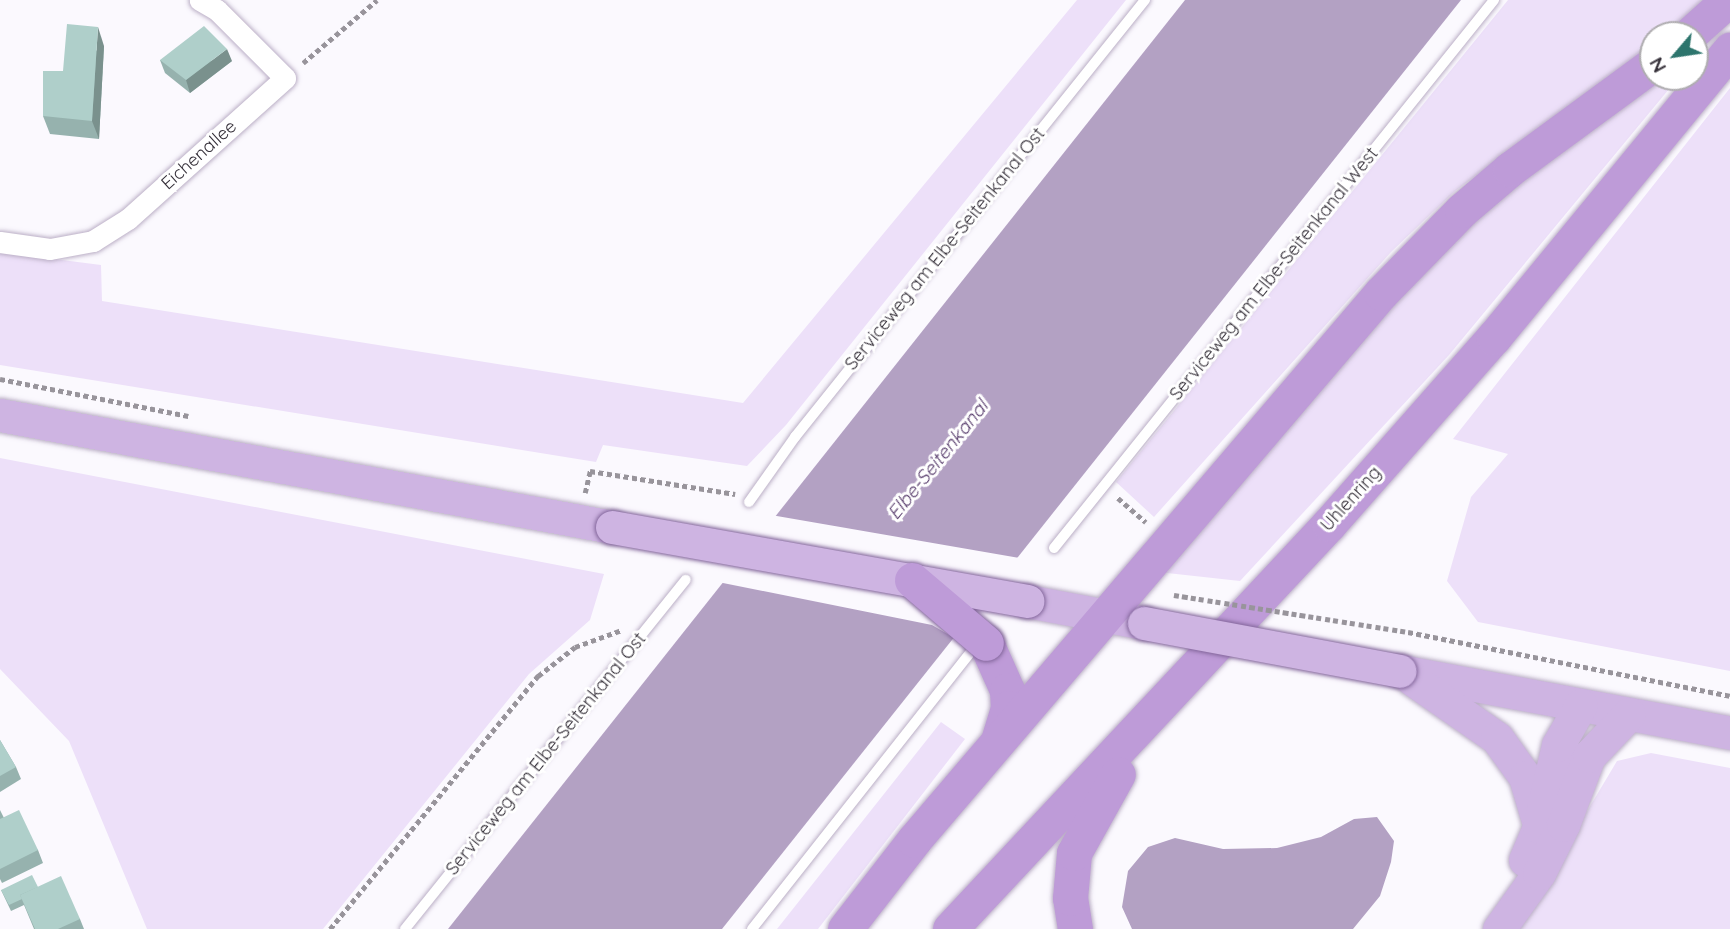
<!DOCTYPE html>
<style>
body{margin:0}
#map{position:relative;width:1730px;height:929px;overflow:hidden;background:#fbf9fe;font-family:Quicksand,sans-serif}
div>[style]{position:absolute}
.green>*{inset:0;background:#ede0f9}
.water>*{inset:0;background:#b3a1c3}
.pier>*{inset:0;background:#fbf9fe}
.path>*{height:4.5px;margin-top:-2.25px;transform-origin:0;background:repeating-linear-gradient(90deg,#98949b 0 5px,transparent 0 8.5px)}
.roads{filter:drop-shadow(0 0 2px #bbafc6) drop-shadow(0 0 2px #bbafc6)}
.service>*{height:10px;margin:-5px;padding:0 5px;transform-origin:5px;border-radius:5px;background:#fff}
.minor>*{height:21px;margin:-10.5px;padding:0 10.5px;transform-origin:10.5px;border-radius:10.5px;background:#fff}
.primary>*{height:33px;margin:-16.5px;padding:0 16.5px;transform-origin:16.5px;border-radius:16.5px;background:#ceb4e2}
.trunk>*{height:35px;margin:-17.5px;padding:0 17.5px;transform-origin:17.5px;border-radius:17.5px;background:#be9bd8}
.path-bridge>*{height:4.5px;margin-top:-2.25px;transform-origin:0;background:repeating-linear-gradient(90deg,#98949b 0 5px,transparent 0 8.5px)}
.bridges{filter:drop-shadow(0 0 2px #83669b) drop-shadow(0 0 2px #83669b)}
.primary-bridge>*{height:33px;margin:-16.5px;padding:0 16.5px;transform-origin:16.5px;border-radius:16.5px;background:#ceb4e2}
.trunk-bridge>*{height:35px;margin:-17.5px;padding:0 17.5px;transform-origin:17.5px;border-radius:17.5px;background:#be9bd8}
.wall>*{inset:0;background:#96b2ae}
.shaded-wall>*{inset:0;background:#7a918d}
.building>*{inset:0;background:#afcfca}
span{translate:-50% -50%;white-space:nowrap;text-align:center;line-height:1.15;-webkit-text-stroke:6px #fff;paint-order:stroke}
.street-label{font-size:18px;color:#36313a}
.water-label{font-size:19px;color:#5c4170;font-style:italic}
.north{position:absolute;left:1639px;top:21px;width:70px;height:70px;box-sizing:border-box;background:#fff;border:2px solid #afadb0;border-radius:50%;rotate:241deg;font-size:19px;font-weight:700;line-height:28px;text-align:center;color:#36313a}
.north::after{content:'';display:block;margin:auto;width:24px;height:32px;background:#2d756d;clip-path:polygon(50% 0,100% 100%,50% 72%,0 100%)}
</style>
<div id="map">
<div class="green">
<i style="clip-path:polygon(1077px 0,1126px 0,786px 425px,747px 466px,603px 445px,596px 462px,0 365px,0 252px,101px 265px,102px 301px,743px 403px)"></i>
<i style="clip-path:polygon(1508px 0,1707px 0,1664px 35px,1653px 35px,1653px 44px,1455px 191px,1391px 252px,1154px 517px,1116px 482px)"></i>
<i style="clip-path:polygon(1657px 77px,1679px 77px,1449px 355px,1240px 581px,1158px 572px,1459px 232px,1528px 173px)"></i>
<i style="clip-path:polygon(1730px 88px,1730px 671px,1478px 622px,1447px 581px,1471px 497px,1508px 454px,1453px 439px)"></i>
<i style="clip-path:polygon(0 458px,604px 574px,590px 620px,529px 674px,323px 929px,147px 929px,69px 741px,0 669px)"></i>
<i style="clip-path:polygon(941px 722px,965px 739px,818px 929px,777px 929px)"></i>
<i style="clip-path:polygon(1651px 753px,1730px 768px,1730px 929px,1517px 929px,1617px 761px)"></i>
</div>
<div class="water">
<i style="clip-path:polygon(1185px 0,1461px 0,722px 929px,448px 929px)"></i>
<i style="clip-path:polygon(1377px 817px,1394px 841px,1391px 862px,1380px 896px,1353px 929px,1132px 929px,1122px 907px,1128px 871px,1148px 847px,1175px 838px,1223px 849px,1277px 848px,1321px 837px,1354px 819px)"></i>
</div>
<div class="pier">
<i style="clip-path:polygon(771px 515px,1020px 558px,956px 639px,932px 625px,718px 582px)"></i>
</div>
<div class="path">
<i style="left:303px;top:63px;width:97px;rotate:-40.4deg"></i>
<i style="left:0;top:379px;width:192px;rotate:11.1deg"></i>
<i style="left:585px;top:493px;width:23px;rotate:-77deg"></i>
<i style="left:590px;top:471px;width:147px;rotate:9deg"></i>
<i style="left:1118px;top:498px;width:37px;rotate:41deg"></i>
<i style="left:1408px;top:632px;width:328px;rotate:11.2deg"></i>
<i style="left:330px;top:929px;width:328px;rotate:-50.6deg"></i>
<i style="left:538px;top:676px;width:47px;rotate:-38.1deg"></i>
<i style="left:575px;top:647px;width:50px;rotate:-19.9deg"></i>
</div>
<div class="roads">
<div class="service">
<i style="left:749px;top:502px;width:80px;rotate:-54.7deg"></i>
<i style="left:795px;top:437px;width:560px;rotate:-51.31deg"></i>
<i style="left:1054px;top:548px;width:703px;rotate:-51.24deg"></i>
<i style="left:405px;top:929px;width:448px;rotate:-51.2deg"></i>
<i style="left:752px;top:929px;width:355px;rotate:-51.7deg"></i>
</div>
<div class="minor">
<i style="left:0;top:242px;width:50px;rotate:8deg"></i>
<i style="left:50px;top:249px;width:44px;rotate:-10.5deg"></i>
<i style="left:93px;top:241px;width:41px;rotate:-32.2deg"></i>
<i style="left:128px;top:219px;width:211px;rotate:-41.9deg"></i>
<i style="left:285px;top:78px;width:96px;rotate:-135deg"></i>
<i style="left:217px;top:10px;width:20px;rotate:-150deg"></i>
</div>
<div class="primary">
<i style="left:0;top:415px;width:622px;rotate:10.37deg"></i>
<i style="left:1027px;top:601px;width:119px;rotate:10.6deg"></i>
<i style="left:1400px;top:671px;width:336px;rotate:10.6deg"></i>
<i style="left:1412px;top:679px;width:103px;rotate:34.8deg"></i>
<i style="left:1497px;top:738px;width:48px;rotate:54.3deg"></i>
<i style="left:1525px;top:777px;width:46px;rotate:73.5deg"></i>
<i style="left:1525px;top:860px;width:36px;rotate:-67deg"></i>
<i style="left:1539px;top:827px;width:84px;rotate:-77deg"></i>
<i style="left:1558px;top:745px;width:46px;rotate:-60.1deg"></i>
<i style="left:1499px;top:929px;width:69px;rotate:-54.5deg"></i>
<i style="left:1539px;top:873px;width:54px;rotate:-63.4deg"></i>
<i style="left:1563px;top:825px;width:74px;rotate:-69.4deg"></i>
<i style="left:1589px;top:756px;width:58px;rotate:-46.4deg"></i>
</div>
<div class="trunk">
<i style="left:1689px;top:35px;width:52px;rotate:-41.9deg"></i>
<i style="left:986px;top:643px;width:51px;rotate:65.9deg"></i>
<i style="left:1007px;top:690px;width:18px;rotate:87deg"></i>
<i style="left:1008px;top:708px;width:31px;rotate:107deg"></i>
<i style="left:845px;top:929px;width:113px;rotate:-52.2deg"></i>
<i style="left:914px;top:840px;width:719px;rotate:-49.51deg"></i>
<i style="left:1381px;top:293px;width:116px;rotate:-45.7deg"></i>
<i style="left:1462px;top:210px;width:63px;rotate:-40.5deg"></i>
<i style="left:1510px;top:169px;width:177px;rotate:-36.3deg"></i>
<i style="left:950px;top:929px;width:555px;rotate:-46.9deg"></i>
<i style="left:1329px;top:524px;width:249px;rotate:-48.6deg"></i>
<i style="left:1494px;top:337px;width:372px;rotate:-50.6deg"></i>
<i style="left:1075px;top:929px;width:31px;rotate:-99deg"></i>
<i style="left:1070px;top:898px;width:45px;rotate:-84.9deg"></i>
<i style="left:1074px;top:853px;width:90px;rotate:-60.9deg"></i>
</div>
</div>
<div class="path-bridge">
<i style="left:1174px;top:595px;width:237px;rotate:9deg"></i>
</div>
<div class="bridges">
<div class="primary-bridge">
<i style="left:612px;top:527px;width:422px;rotate:10.1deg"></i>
<i style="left:1144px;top:623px;width:260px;rotate:10.6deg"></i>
</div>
<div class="trunk-bridge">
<i style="left:912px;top:580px;width:97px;rotate:40.4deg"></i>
</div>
</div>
<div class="wall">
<i style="clip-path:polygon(104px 46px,99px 139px,50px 134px,43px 116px,63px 71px)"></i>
<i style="clip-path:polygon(160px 60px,232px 61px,190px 93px,165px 73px)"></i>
<i style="clip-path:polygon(0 740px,16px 767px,21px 779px,0 792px)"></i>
<i style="clip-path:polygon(0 810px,4px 818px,38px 850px,43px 863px,2px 883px,0 879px)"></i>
<i style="clip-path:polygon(38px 887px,80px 919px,84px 929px,34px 929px,24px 905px,11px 911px,1px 890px)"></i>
</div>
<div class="shaded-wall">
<i style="clip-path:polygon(98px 27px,104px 46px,99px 139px,92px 121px)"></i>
<i style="clip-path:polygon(227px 49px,232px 61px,190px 93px,186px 80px)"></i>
</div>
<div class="building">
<i style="clip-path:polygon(67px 24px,98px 27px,92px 121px,43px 116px,43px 71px,63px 71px)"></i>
<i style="clip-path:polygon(204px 26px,227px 49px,186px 80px,160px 60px)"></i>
<i style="clip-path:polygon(0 740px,16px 767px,0 776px)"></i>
<i style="clip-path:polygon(19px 810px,38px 850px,0 869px,0 819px)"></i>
<i style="clip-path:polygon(32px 875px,38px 887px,20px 895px,22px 899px,9px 905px,1px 890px)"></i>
<i style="clip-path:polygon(61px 876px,80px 919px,58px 929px,35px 929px,20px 895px)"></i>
</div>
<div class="street-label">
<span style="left:199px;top:155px;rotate:-42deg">Eichenallee</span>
<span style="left:945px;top:249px;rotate:-51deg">Serviceweg am Elbe-Seitenkanal Ost</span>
<span style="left:1274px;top:274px;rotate:-51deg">Serviceweg am Elbe-Seitenkanal West</span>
<span style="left:1351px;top:499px;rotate:-48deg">Uhlenring</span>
<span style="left:546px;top:754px;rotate:-51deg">Serviceweg am Elbe-Seitenkanal Ost</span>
</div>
<div class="water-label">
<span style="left:938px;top:460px;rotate:-51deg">Elbe-Seitenkanal</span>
</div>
<div class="north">N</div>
</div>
